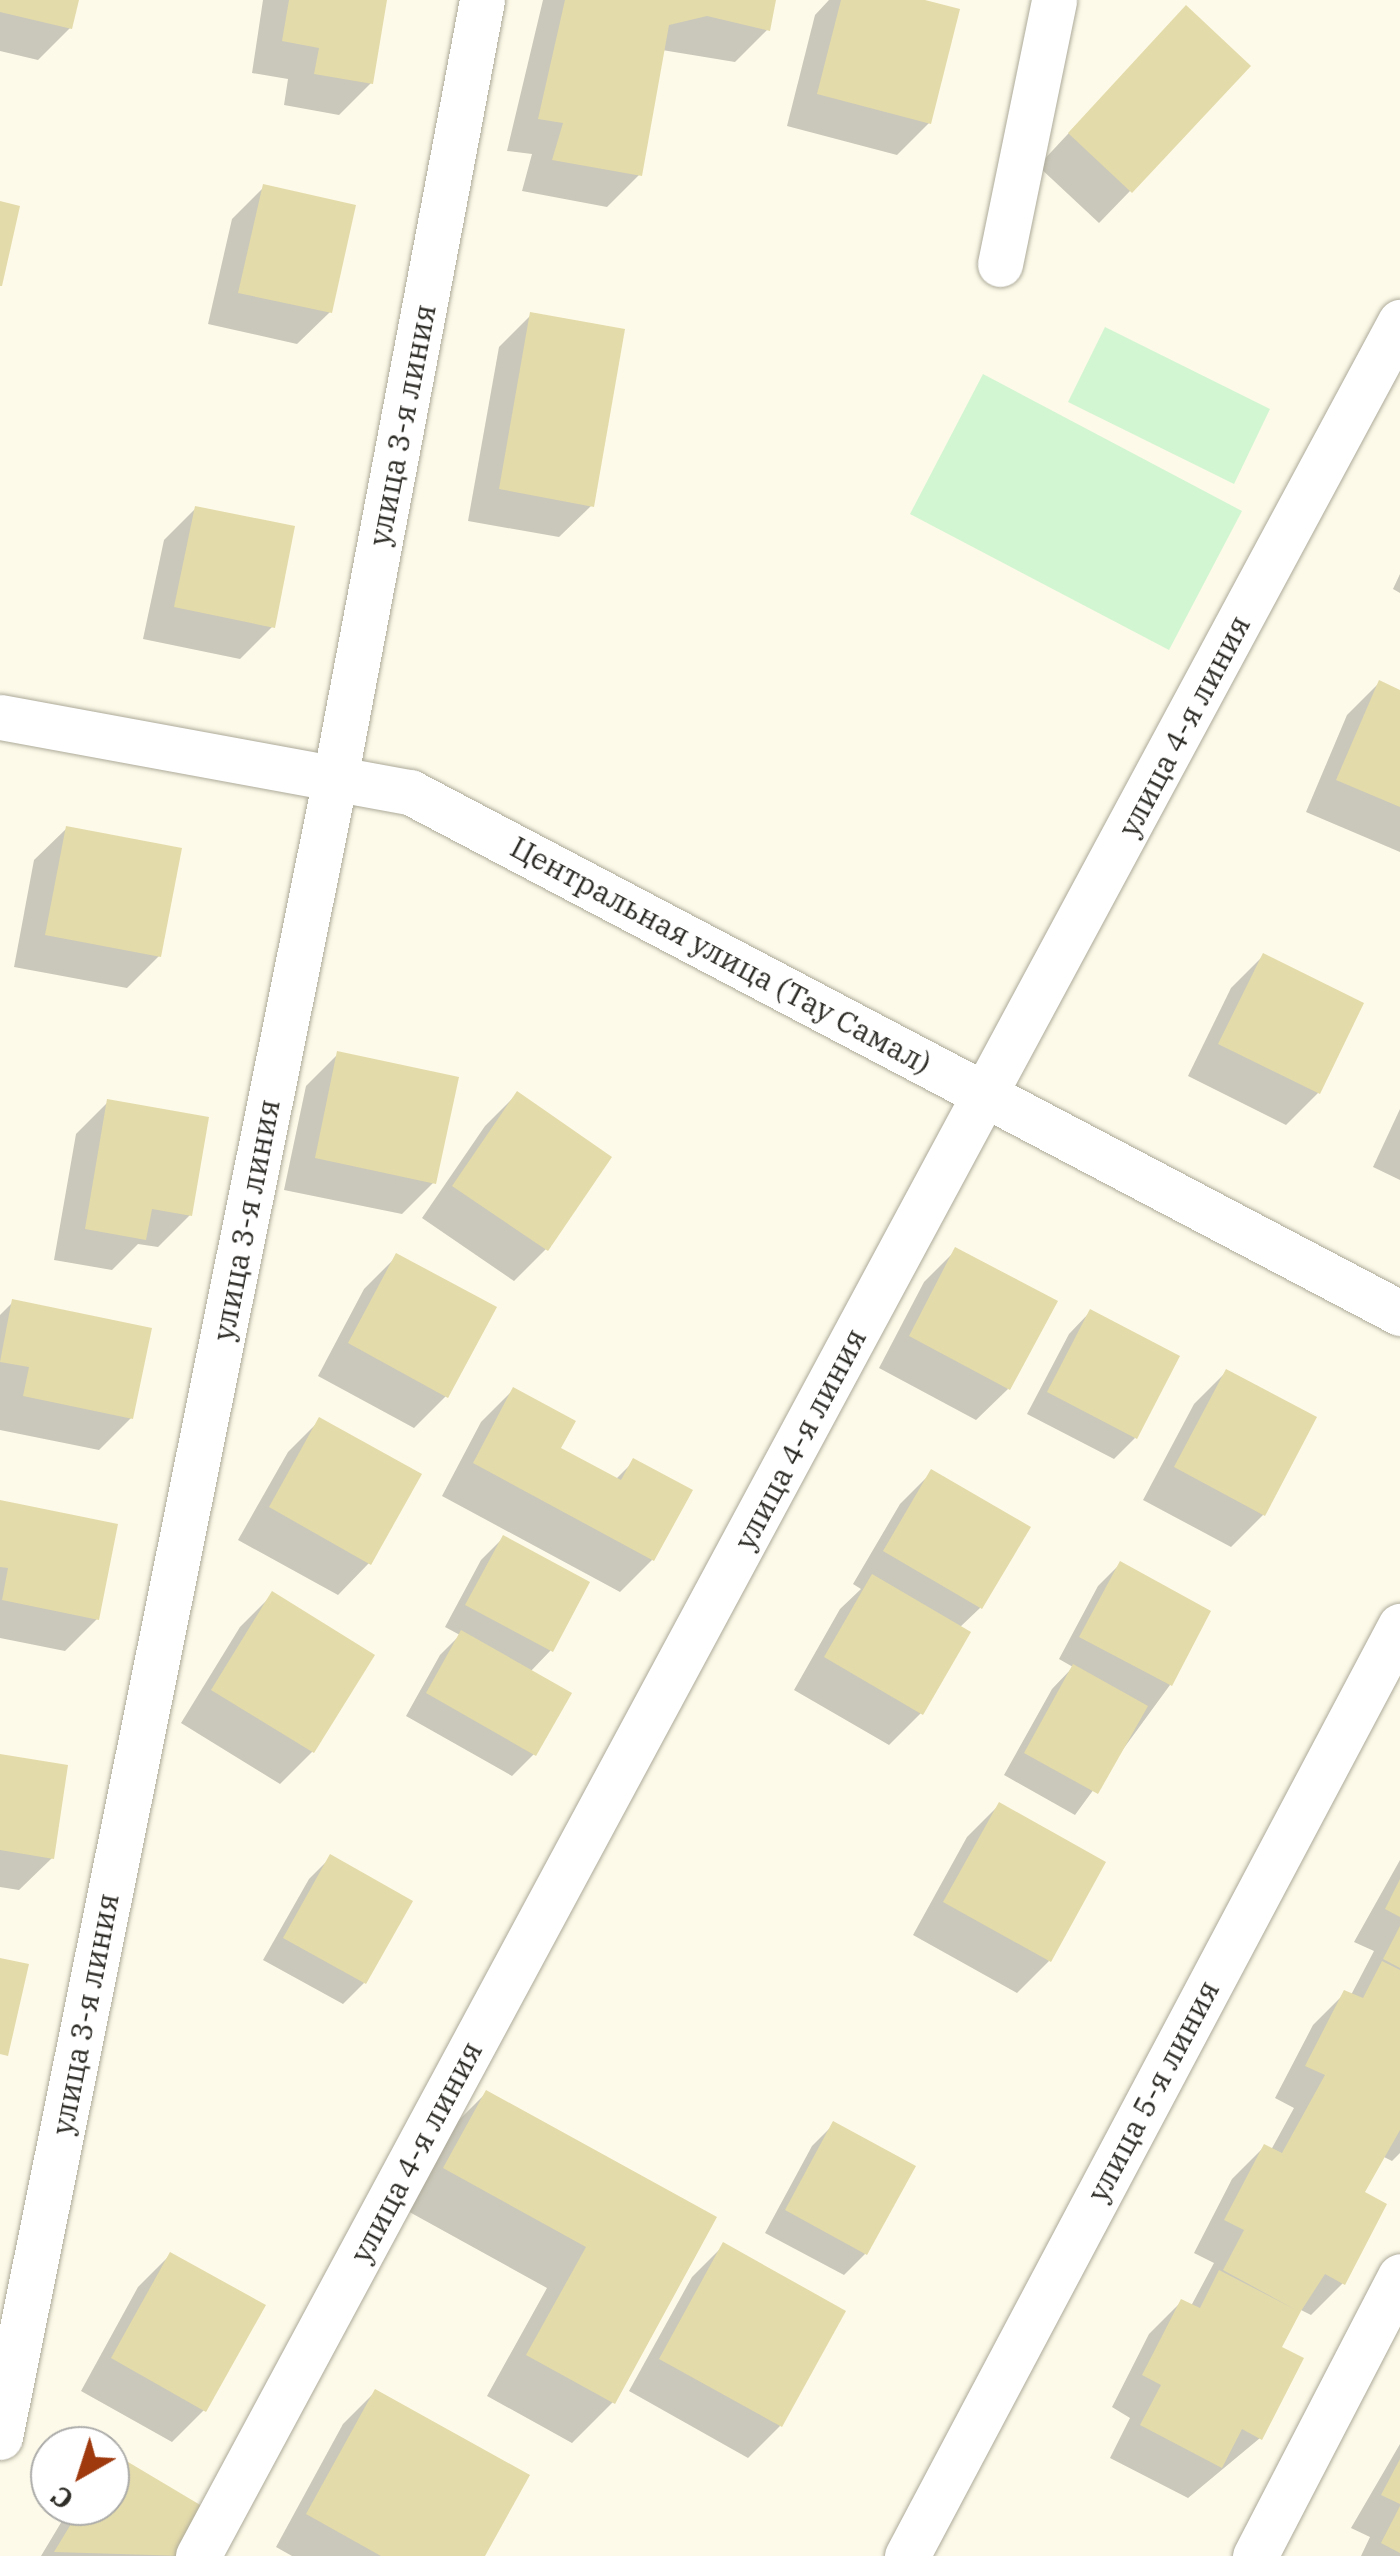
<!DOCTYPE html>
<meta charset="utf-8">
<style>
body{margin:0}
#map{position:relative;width:1400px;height:2556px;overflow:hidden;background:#fdfae9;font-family:"IBM Plex Serif",serif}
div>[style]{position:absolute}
.green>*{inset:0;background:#d3f6d2}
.shadow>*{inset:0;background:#0003}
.building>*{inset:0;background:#e4dbaa}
.roads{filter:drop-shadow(0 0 2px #adaa9a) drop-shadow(0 0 2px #adaa9a)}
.minor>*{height:45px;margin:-22.5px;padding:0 22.5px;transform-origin:22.5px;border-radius:22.5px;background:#fff}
span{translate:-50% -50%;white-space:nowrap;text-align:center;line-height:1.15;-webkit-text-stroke:8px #fff;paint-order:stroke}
.street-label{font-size:30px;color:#2e2d27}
.north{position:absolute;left:30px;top:2426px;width:100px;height:100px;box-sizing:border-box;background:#fff;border:2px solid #ababa9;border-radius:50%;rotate:219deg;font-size:28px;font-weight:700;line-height:40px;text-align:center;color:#2e2d27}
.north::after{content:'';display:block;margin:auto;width:35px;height:45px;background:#9f3a0f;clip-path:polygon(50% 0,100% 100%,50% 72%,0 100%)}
</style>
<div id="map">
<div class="green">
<i style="clip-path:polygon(1105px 327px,1270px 409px,1234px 484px,1068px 402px)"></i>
<i style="clip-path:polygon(983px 374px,1242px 511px,1169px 650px,910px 514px)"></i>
</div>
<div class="shadow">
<i style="clip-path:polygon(0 0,76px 0,70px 28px,38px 60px,0 51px)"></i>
<i style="clip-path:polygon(263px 0,384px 0,371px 83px,339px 115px,284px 105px,288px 79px,252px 73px)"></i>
<i style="clip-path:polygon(774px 0,767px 30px,735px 62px,662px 50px,639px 175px,607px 207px,522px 191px,532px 154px,507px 151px,543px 0)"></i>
<i style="clip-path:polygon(829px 0,915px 0,929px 123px,897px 155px,787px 126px,815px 15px)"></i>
<i style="clip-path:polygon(1155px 41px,1130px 191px,1099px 223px,1038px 166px)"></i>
<i style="clip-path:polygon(264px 187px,330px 312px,297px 344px,208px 324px,232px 219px)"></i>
<i style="clip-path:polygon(531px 315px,592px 505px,559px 537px,468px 521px,499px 347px)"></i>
<i style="clip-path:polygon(196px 508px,272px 627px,240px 659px,143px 639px,164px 540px)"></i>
<i style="clip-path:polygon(1400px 574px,1400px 593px,1393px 589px)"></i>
<i style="clip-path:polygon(1379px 683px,1400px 692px,1400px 852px,1306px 812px,1347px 715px)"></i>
<i style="clip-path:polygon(67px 828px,159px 956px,127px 988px,14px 967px,34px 860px)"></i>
<i style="clip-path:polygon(1263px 956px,1361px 1004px,1318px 1093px,1286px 1125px,1188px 1076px,1231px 988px)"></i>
<i style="clip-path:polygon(338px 1054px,434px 1182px,402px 1214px,284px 1190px,306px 1086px)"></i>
<i style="clip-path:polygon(517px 1094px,546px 1249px,514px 1281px,422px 1218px,485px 1126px)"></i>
<i style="clip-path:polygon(108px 1102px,190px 1215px,158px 1247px,138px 1244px,112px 1270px,54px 1260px,76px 1134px)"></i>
<i style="clip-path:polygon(1400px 1109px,1400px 1180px,1373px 1167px)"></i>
<i style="clip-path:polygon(956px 1250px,1008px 1389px,976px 1420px,879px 1368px,924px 1282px)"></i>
<i style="clip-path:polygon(396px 1257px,446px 1396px,414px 1428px,318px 1376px,364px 1289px)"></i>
<i style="clip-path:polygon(13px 1302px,131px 1418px,99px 1450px,0 1430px,0 1315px)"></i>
<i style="clip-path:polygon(1090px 1312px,1135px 1438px,1114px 1459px,1027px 1414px,1069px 1334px)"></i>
<i style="clip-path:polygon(1226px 1372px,1314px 1418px,1263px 1515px,1231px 1547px,1143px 1500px,1194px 1404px)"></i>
<i style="clip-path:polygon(513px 1390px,558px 1449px,615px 1480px,634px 1461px,652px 1560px,620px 1592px,442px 1496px,481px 1422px)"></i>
<i style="clip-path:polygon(320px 1420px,369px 1563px,338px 1595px,238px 1540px,288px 1452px)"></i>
<i style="clip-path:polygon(932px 1472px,1027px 1528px,980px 1608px,959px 1628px,921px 1713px,889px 1745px,794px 1690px,840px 1609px,861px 1589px,853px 1584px,900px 1504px)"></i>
<i style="clip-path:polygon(0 1503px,97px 1619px,65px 1651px,0 1638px)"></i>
<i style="clip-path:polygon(503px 1538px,551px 1650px,530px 1672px,534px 1754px,512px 1776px,406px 1716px,440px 1655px,460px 1635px,445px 1627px,481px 1560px)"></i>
<i style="clip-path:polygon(1120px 1564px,1170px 1685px,1075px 1815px,1004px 1775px,1052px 1689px,1073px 1667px,1059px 1659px,1098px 1586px)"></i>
<i style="clip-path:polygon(272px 1595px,371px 1656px,312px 1752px,280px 1784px,181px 1723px,240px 1627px)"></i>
<i style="clip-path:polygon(0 1757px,52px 1858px,19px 1890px,0 1887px)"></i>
<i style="clip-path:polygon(999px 1805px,1049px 1961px,1017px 1993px,913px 1935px,967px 1837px)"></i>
<i style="clip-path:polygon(331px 1857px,364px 1983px,343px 2004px,263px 1960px,309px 1879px)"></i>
<i style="clip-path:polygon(1400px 1860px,1400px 2153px,1392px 2161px,1382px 2156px,1361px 2194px,1343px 2283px,1311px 2315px,1299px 2309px,1279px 2348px,1260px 2438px,1188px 2498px,1110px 2458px,1130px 2418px,1112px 2407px,1149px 2334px,1181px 2302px,1191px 2306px,1214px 2263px,1194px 2253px,1232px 2179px,1264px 2147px,1271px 2150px,1294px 2108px,1275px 2098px,1313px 2025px,1345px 1993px,1351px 1995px,1374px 1951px,1354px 1942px)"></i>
<i style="clip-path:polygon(486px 2093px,714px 2218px,613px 2402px,572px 2443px,487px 2396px,547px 2288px,404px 2209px,445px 2134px)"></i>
<i style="clip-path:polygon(834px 2124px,865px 2254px,844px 2275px,765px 2233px,812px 2146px)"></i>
<i style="clip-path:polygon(724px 2245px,780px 2426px,748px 2458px,629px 2391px,692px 2277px)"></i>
<i style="clip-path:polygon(170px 2255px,204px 2410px,172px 2442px,81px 2391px,138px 2287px)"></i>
<i style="clip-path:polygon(375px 2392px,482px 2556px,292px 2556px,276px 2547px,343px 2424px)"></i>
<i style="clip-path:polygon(1400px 2444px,1400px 2556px,1361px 2556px,1370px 2537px,1351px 2528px)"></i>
<i style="clip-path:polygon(114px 2456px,183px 2556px,41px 2556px,71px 2506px,110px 2506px)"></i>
</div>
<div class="building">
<i style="clip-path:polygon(0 0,79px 0,72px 29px,0 12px)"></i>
<i style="clip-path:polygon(289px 0,387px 0,373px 84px,314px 74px,319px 48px,282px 41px)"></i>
<i style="clip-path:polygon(565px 0,776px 0,770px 31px,707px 16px,669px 25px,642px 176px,552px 160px,563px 123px,538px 119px)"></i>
<i style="clip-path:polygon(841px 0,925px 0,960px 9px,931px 124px,817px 94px)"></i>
<i style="clip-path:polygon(1186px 5px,1251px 66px,1132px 193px,1068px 133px)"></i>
<i style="clip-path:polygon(263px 184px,356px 205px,332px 313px,238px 293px)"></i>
<i style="clip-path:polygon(0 201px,20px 206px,2px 286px,0 286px)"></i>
<i style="clip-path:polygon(530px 312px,625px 329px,594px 507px,499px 489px)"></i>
<i style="clip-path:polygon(195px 506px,295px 526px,275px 628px,174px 607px)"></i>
<i style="clip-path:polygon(1379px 680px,1400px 690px,1400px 807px,1336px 780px)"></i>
<i style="clip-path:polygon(66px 826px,182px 848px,161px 957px,45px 935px)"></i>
<i style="clip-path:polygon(1263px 953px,1364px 1003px,1320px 1094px,1218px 1044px)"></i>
<i style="clip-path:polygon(337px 1051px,459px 1077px,436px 1184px,315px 1158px)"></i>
<i style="clip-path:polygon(517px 1091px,612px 1157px,548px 1251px,452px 1186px)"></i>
<i style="clip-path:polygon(107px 1099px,209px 1117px,192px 1216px,152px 1209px,146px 1240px,85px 1229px)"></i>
<i style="clip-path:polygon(955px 1247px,1058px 1301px,1010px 1390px,909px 1336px)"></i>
<i style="clip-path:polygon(396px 1253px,497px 1307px,448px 1398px,348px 1343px)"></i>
<i style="clip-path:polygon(12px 1299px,152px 1328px,133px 1419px,23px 1396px,29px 1367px,0 1362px)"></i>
<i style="clip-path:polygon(1090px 1309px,1180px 1356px,1137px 1439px,1047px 1392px)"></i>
<i style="clip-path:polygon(1226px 1369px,1317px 1417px,1265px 1516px,1174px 1467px)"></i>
<i style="clip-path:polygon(513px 1387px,576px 1421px,561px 1448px,621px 1480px,633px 1458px,693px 1490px,654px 1561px,473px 1463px)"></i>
<i style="clip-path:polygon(319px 1417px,422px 1474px,371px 1565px,269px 1507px)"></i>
<i style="clip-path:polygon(931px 1469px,1031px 1527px,982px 1609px,883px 1551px)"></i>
<i style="clip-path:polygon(0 1500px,118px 1524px,99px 1620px,2px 1600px,8px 1568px,0 1567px)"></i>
<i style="clip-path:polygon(503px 1535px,590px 1582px,553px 1652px,465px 1605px)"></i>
<i style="clip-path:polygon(1120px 1561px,1211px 1611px,1172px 1686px,1079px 1637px)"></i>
<i style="clip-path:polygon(872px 1574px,971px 1632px,923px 1715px,824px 1657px)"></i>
<i style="clip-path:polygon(272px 1591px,375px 1655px,314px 1753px,211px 1690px)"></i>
<i style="clip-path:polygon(461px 1630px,572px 1693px,536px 1756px,426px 1693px)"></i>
<i style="clip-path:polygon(1073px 1664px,1148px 1706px,1098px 1794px,1024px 1753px)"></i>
<i style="clip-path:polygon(0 1754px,68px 1765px,54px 1859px,0 1850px)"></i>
<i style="clip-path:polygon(999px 1802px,1106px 1862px,1051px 1962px,943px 1902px)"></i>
<i style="clip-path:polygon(330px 1854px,413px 1901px,366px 1984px,283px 1938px)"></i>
<i style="clip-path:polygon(1400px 1879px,1400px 1917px,1385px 1909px)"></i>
<i style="clip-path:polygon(1400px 1926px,1400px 1968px,1383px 1959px)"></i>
<i style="clip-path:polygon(0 1958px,29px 1964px,8px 2056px,0 2054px)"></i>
<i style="clip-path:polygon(1382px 1961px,1400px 1970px,1400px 2130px,1365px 2192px,1387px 2204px,1345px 2285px,1325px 2274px,1301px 2311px,1282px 2347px,1304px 2358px,1262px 2440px,1242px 2429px,1222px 2468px,1140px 2425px,1161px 2385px,1142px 2375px,1181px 2299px,1200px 2308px,1219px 2270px,1296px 2310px,1223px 2270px,1244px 2230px,1224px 2220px,1264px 2144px,1282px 2153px,1325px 2075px,1305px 2066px,1344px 1990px,1363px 1998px)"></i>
<i style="clip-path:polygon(486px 2090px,717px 2217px,615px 2404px,526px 2355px,586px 2247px,443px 2168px)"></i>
<i style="clip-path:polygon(833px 2121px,916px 2166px,867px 2255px,785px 2210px)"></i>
<i style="clip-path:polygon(723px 2242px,846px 2311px,782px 2427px,659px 2359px)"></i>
<i style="clip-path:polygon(170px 2252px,266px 2305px,206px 2412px,111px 2358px)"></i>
<i style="clip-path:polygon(375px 2389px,530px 2475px,485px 2556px,381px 2556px,306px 2514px)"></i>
<i style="clip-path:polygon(113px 2453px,212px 2512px,186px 2556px,54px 2552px,82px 2506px,110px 2506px)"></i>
<i style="clip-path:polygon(1400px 2459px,1400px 2504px,1381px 2495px)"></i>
<i style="clip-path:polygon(1400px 2506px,1400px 2553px,1381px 2543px)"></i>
</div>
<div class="roads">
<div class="minor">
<i style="left:1000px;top:264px;width:269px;rotate:-78.4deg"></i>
<i style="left:0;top:717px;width:417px;rotate:10.4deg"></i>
<i style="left:410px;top:792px;width:1119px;rotate:27.76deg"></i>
<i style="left:0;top:2437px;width:1692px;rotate:-78.58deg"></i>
<i style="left:335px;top:779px;width:793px;rotate:-79.31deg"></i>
<i style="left:198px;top:2556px;width:2537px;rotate:-61.72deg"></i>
<i style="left:907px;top:2556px;width:1053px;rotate:-62.07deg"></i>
<i style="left:1255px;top:2556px;width:315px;rotate:-62.6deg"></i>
</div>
</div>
<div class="street-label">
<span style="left:402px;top:425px;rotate:-79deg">улица 3-я линия</span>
<span style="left:1184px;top:726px;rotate:-62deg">улица 4-я линия</span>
<span style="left:721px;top:955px;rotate:28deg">Центральная улица (Тау Самал)</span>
<span style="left:246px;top:1220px;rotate:-79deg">улица 3-я линия</span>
<span style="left:800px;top:1439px;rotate:-62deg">улица 4-я линия</span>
<span style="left:85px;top:2014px;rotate:-79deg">улица 3-я линия</span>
<span style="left:1153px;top:2091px;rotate:-62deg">улица 5-я линия</span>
<span style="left:416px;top:2152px;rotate:-62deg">улица 4-я линия</span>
</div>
<div class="north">С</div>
</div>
